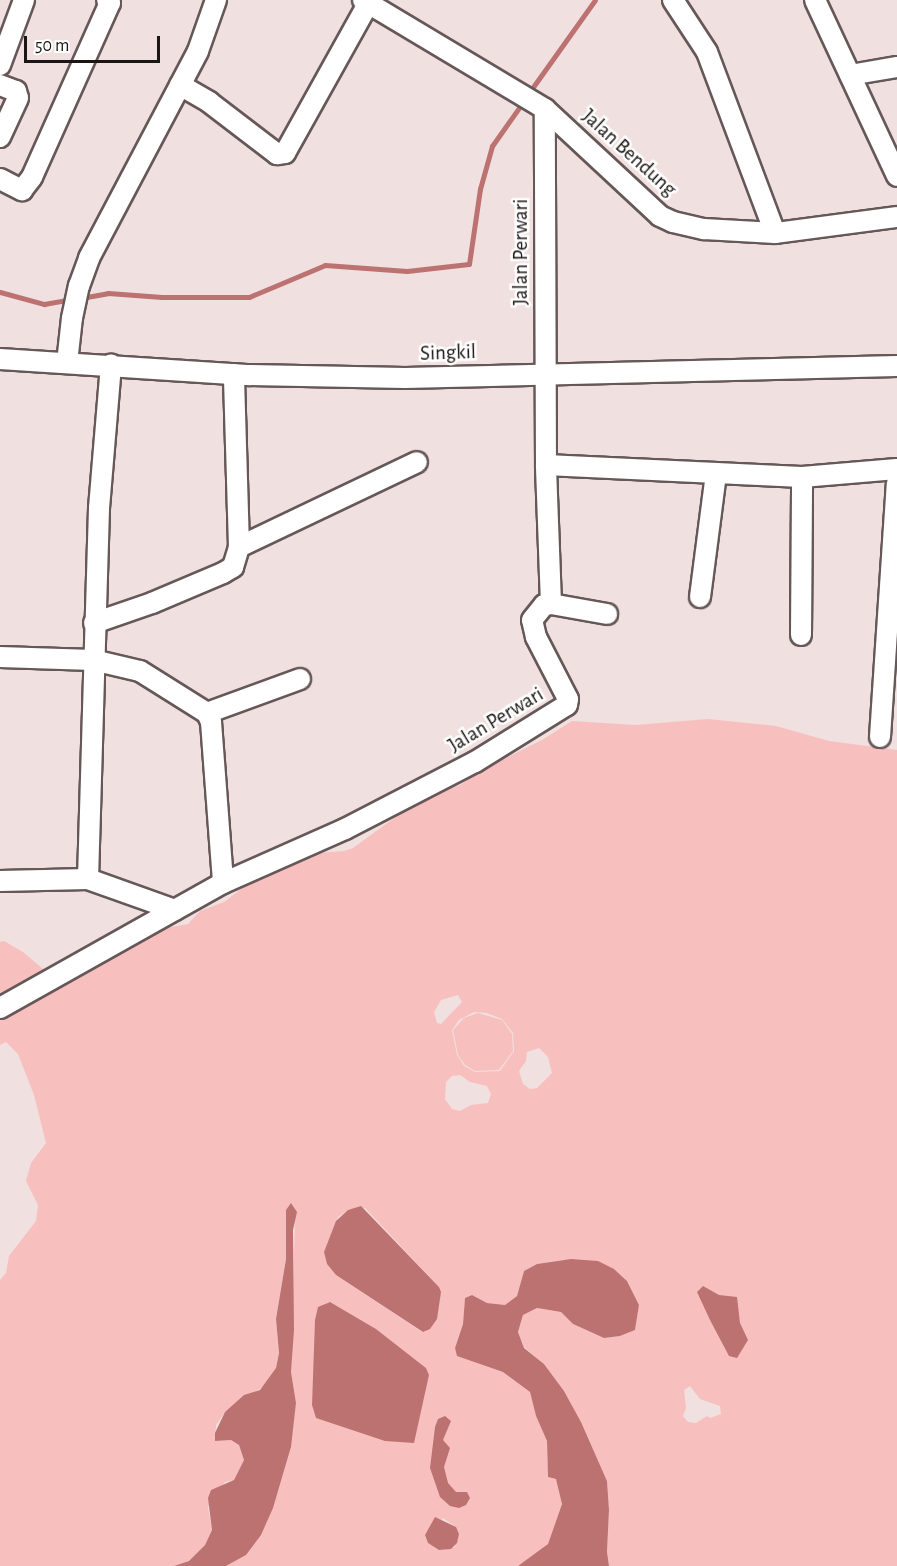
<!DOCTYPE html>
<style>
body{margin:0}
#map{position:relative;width:897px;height:1566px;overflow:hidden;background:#f0e0df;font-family:"Alegreya Sans",sans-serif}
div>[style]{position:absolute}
.green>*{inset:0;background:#f7c0be}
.water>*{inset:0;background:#bc7271}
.stream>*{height:5px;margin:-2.5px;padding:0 2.5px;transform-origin:2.5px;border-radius:2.5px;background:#bc7271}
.roads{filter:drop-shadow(2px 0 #665858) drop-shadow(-2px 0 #665858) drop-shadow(0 2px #665858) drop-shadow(0 -2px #665858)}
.minor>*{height:20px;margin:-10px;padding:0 10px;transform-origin:10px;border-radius:10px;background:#fff}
span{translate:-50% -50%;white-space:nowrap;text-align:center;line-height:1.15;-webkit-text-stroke:5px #fff;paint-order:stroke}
.street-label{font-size:21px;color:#1b1515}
.scale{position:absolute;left:24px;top:36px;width:136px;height:27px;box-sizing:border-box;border:3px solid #1b1515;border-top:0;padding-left:8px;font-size:18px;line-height:21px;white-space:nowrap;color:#1b1515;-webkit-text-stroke:4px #fff;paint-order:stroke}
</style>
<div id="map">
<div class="green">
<i style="clip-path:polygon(evenodd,708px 719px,776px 726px,829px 741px,897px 750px,897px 1566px,609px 1566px,607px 1552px,609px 1510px,607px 1481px,581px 1422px,564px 1391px,544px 1364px,524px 1347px,518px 1332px,523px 1315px,537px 1308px,561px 1312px,573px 1324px,604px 1338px,620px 1336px,635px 1330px,639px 1305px,627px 1281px,614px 1269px,562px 1260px,537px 1264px,524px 1271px,517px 1296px,505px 1305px,487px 1303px,472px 1295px,465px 1298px,463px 1324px,455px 1348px,458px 1356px,503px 1372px,530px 1392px,536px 1416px,547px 1441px,548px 1477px,556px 1479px,560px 1486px,562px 1504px,548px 1544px,541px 1551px,518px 1566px,226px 1566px,246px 1555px,278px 1491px,290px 1451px,296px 1403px,291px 1372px,295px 1217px,286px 1210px,286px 1259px,276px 1319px,279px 1353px,276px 1368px,267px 1384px,225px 1412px,216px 1425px,215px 1441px,231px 1440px,239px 1445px,244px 1460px,234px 1480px,225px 1482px,208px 1507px,212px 1530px,205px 1545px,189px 1561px,174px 1566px,0 1566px,0 1280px,6px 1273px,9px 1256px,36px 1221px,38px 1205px,26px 1181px,31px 1163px,46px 1143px,34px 1095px,18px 1054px,6px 1042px,0 1045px,0 942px,4px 941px,23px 952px,43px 969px,100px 965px,119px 947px,150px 931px,188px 924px,200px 911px,224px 902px,245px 886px,318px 853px,344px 851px,353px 848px,412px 805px,435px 793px,460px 785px,481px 770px,542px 740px,572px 721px,635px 725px,708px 719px,458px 995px,462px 1002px,441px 1024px,437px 1023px,434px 1012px,441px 1000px,458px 995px,708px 719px,474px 1012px,487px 1013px,502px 1019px,513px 1033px,514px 1051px,500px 1071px,475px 1072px,464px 1066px,457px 1055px,452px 1030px,459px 1020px,474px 1012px,708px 719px,539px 1048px,548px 1057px,552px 1073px,537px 1088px,530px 1089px,523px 1084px,519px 1071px,526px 1061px,527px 1052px,539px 1048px,708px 719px,460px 1075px,470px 1082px,487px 1086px,491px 1094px,488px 1103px,471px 1105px,460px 1111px,452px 1109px,445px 1099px,446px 1082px,452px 1076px,460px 1075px,708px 719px,365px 1208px,439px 1287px,426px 1331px,422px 1332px,336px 1275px,327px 1264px,324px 1252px,338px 1217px,348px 1210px,365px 1208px,708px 719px,330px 1302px,376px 1329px,426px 1368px,326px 1303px,330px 1302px,708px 719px,690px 1386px,700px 1399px,720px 1406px,721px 1414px,710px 1418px,707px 1416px,696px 1423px,688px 1422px,683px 1416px,686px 1408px,684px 1390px,690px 1386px,708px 719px,443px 1518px,456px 1527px,455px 1547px,443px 1550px,428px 1543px,425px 1535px,443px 1518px)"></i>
<i style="clip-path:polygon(478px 1013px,502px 1020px,512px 1034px,513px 1051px,499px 1070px,475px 1071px,465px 1065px,458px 1055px,453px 1030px,464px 1018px)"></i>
</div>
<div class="water">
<i style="clip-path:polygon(291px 1203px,297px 1212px,293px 1230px,294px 1330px,291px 1372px,296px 1403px,291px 1447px,273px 1508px,261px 1535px,246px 1555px,226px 1566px,154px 1566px,174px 1566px,189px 1561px,205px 1545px,212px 1530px,208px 1498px,211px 1490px,234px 1480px,244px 1460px,239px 1445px,231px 1440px,215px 1441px,215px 1433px,225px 1412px,244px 1395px,260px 1390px,276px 1368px,279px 1353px,276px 1319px,286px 1259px,286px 1210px)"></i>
<i style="clip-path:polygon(361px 1206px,439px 1287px,441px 1292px,437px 1319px,430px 1329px,423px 1332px,336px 1275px,327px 1264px,324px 1252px,336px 1221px,348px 1210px)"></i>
<i style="clip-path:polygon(571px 1259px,598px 1261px,614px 1269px,627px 1281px,639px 1305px,635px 1330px,620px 1336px,604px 1338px,573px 1324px,561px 1312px,537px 1308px,523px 1315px,518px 1332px,524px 1348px,544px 1364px,564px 1391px,581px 1422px,607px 1481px,609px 1510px,607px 1552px,609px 1566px,518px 1566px,548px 1544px,562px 1504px,556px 1479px,548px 1477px,547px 1441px,536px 1416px,530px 1392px,503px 1372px,457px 1356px,455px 1348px,463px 1324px,465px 1298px,472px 1295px,487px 1303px,505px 1305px,517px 1296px,524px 1271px,537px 1264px)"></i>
<i style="clip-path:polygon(703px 1286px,719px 1295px,737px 1297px,740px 1323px,748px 1340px,737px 1358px,729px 1356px,710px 1320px,697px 1292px)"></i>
<i style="clip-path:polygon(330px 1302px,376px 1329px,426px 1368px,429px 1375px,414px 1443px,385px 1441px,316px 1418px,312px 1405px,315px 1320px,318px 1307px)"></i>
<i style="clip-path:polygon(445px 1416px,451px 1421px,443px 1440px,450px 1448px,444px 1467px,448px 1483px,456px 1492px,467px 1492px,470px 1498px,466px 1505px,459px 1508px,450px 1506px,440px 1497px,430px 1468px,435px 1427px,438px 1419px)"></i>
<i style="clip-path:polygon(435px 1517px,456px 1527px,459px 1534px,457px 1543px,451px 1549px,439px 1550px,428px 1543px,425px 1535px)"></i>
</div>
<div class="stream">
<i style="left:528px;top:94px;width:115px;rotate:-54.5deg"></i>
<i style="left:0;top:292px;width:46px;rotate:15.3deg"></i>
<i style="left:44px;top:304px;width:28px;rotate:-10deg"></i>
<i style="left:81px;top:298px;width:27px;rotate:-10deg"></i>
<i style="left:108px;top:293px;width:54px;rotate:4.2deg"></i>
<i style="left:162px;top:297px;width:87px"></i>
<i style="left:249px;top:297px;width:82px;rotate:-22.8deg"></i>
<i style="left:325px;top:265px;width:82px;rotate:4.2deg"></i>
<i style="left:407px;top:271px;width:62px;rotate:-6.4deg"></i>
<i style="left:469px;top:264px;width:76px;rotate:-81.7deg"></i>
<i style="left:480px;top:189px;width:45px;rotate:-74.4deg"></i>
<i style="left:492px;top:146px;width:54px;rotate:-54.8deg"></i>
</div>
<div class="roads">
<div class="minor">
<i style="left:363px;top:0;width:212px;rotate:30.9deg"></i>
<i style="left:545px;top:109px;width:157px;rotate:42.9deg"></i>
<i style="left:660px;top:216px;width:14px;rotate:25deg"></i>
<i style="left:673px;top:222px;width:32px;rotate:13deg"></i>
<i style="left:704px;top:229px;width:71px;rotate:3.2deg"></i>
<i style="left:775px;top:233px;width:123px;rotate:-7.5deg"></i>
<i style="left:673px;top:0;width:62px;rotate:56.8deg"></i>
<i style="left:707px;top:52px;width:193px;rotate:69.4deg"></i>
<i style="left:815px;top:0;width:194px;rotate:65deg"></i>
<i style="left:0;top:65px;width:69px;rotate:-69.7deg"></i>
<i style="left:850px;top:75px;width:48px;rotate:-9.7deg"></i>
<i style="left:0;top:85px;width:17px;rotate:21deg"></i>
<i style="left:16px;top:91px;width:7px;rotate:74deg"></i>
<i style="left:18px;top:98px;width:43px;rotate:114.8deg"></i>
<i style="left:180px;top:85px;width:34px;rotate:30deg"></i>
<i style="left:209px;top:102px;width:86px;rotate:37.4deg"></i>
<i style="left:277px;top:154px;width:8px;rotate:-7deg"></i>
<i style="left:285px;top:153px;width:171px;rotate:-60.9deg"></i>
<i style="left:0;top:179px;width:25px;rotate:27deg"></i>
<i style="left:22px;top:190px;width:16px;rotate:-52deg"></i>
<i style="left:32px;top:177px;width:191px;rotate:-65.9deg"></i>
<i style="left:110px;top:3px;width:4px;rotate:-135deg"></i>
<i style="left:0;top:359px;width:251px;rotate:3.7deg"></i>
<i style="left:250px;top:375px;width:155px;rotate:1.1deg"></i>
<i style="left:405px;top:378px;width:492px;rotate:-1.4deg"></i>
<i style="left:67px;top:363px;width:45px;rotate:-83.7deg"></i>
<i style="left:72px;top:318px;width:33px;rotate:-78deg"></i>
<i style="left:79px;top:286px;width:30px;rotate:-70deg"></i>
<i style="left:89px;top:258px;width:234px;rotate:-62.2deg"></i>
<i style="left:198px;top:51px;width:54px;rotate:-70.6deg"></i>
<i style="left:546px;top:465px;width:256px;rotate:2.7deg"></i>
<i style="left:802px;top:477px;width:95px;rotate:-4.8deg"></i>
<i style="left:239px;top:547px;width:197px;rotate:-25.5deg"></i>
<i style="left:700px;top:597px;width:125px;rotate:-82.6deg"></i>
<i style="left:551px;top:604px;width:57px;rotate:10.1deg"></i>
<i style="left:94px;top:623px;width:61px;rotate:-19deg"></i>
<i style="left:152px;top:603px;width:77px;rotate:-22.9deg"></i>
<i style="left:223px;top:573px;width:12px;rotate:-31deg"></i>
<i style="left:233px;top:567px;width:21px;rotate:-73deg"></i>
<i style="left:239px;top:547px;width:173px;rotate:-91.7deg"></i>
<i style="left:801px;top:635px;width:158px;rotate:-89.6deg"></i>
<i style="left:0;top:657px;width:93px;rotate:1.8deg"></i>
<i style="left:93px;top:660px;width:48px;rotate:13.2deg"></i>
<i style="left:140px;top:671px;width:79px;rotate:32.1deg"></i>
<i style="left:207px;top:713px;width:10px;rotate:66deg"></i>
<i style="left:211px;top:722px;width:161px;rotate:85.7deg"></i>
<i style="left:207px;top:713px;width:99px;rotate:-20.1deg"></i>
<i style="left:880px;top:737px;width:254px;rotate:-86.2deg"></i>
<i style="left:88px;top:879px;width:371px;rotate:-88.3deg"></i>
<i style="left:99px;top:508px;width:144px;rotate:-85.2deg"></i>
<i style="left:0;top:881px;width:88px;rotate:-1.3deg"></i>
<i style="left:88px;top:879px;width:92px;rotate:19.6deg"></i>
<i style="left:0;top:1008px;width:256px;rotate:-29.3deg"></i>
<i style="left:223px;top:883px;width:133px;rotate:-23.9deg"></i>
<i style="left:345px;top:829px;width:146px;rotate:-27.3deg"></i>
<i style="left:475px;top:762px;width:108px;rotate:-31.8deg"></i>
<i style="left:567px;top:705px;width:6px;rotate:-81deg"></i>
<i style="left:568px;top:699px;width:70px;rotate:-117.3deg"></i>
<i style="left:536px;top:637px;width:17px;rotate:-103deg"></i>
<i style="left:532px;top:620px;width:19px;rotate:-51deg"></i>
<i style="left:544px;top:605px;width:7px;rotate:-8deg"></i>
<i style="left:551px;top:604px;width:139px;rotate:-92.1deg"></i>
<i style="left:546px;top:465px;width:356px;rotate:-90.2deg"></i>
</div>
</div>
<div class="street-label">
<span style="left:629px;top:153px;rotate:42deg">Jalan Bendung</span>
<span style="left:521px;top:252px;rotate:-90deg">Jalan Perwari</span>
<span style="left:448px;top:353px;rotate:-2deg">Singkil</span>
<span style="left:496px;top:720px;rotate:-31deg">Jalan Perwari</span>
</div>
<div class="scale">50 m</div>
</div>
